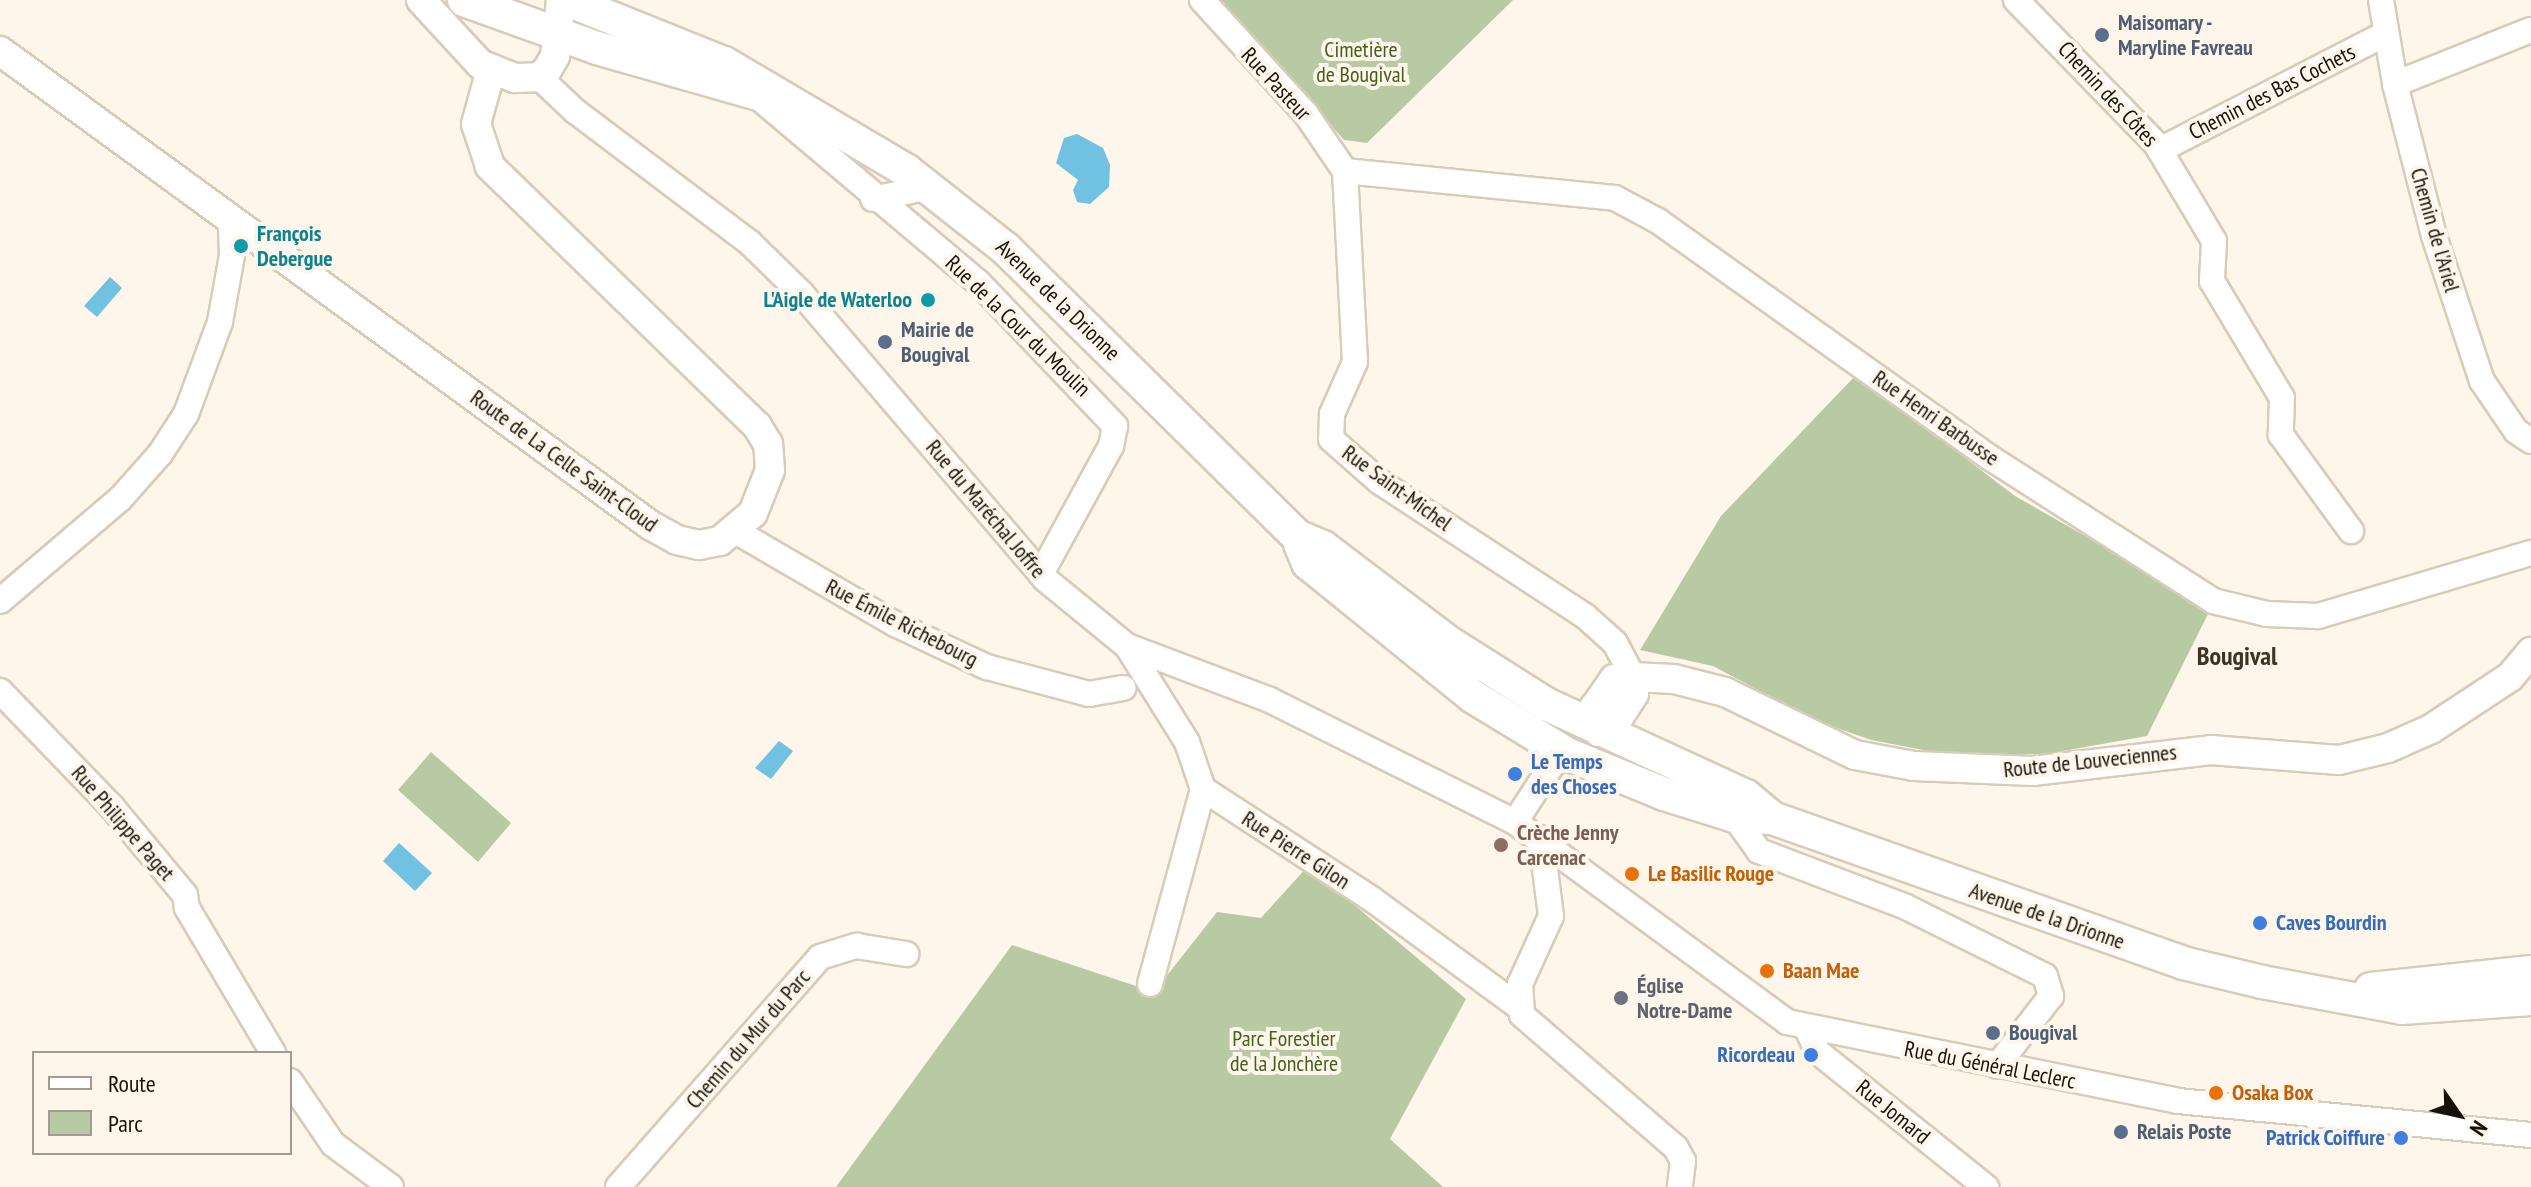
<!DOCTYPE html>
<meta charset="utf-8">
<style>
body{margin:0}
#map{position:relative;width:2531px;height:1187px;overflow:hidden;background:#fef6ea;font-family:"PT Sans Narrow",sans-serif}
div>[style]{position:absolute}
.green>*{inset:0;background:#b7caa4}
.water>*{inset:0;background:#70c1e2}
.roads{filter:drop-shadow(2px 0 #d8cbb8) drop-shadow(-2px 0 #d8cbb8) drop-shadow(0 2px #d8cbb8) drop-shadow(0 -2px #d8cbb8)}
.minor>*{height:24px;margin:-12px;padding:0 12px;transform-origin:12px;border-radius:12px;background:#fff}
.tertiary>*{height:28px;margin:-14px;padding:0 14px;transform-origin:14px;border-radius:14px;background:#fff}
.secondary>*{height:32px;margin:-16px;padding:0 16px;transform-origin:16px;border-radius:16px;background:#fff}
.dots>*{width:22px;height:22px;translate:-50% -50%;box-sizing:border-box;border:4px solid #fef6ea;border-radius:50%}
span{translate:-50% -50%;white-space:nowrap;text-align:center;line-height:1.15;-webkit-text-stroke:8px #fef6ea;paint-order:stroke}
.service-label{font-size:22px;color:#4e5e75;font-weight:700}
.left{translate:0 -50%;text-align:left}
.park-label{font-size:22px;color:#44601e}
.street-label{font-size:22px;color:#16120b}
.culture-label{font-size:22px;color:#0d838f;font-weight:700}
.right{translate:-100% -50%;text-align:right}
.shop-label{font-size:22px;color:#366cbe;font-weight:700}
.education-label{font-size:22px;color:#785e54;font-weight:700}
.food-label{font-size:22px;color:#c56008;font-weight:700}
.worship-label{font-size:22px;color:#5b616d;font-weight:700}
.quarter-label{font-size:26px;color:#3e3424;font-weight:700}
.legend{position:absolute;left:32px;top:1051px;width:260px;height:104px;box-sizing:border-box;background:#fef6ea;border:2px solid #a19b91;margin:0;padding:10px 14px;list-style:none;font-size:24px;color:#16120b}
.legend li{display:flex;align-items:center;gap:16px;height:40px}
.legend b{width:40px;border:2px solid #a19b91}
.north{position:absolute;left:2419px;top:1075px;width:80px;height:80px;-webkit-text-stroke:6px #fef6ea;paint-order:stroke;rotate:124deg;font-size:22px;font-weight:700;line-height:32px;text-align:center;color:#16120b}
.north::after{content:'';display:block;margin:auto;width:28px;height:36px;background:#16120b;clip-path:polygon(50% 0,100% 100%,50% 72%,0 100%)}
</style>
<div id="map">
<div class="green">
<i style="clip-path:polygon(1221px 0,1513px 0,1367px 143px,1344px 140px)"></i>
<i style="clip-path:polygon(1856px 375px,2015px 496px,2211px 608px,2147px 736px,2046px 754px,1944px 754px,1871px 740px,1817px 721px,1713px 666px,1640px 650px,1721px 516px)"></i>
<i style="clip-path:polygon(431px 752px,511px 823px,478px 862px,398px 790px)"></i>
<i style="clip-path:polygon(1308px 866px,1466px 999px,1390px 1139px,1443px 1187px,836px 1187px,1012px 945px,1154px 992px,1217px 912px,1261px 918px)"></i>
</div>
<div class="water">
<i style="clip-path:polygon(1077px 134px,1103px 148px,1110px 165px,1109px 187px,1090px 204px,1077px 202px,1073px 190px,1078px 180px,1056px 163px,1064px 138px)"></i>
<i style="clip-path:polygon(110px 277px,122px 288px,97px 317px,84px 306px)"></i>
<i style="clip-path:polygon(779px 741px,793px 751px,771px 779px,755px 768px)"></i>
<i style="clip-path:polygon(399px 843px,432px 873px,415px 891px,383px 861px)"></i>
</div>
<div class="roads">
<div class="minor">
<i style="left:1202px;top:0;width:154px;rotate:47.6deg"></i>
<i style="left:1306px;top:114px;width:69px;rotate:55.6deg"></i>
<i style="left:2016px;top:0;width:201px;rotate:45.8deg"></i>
<i style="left:2156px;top:144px;width:113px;rotate:59.1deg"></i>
<i style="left:2214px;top:241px;width:40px;rotate:92.9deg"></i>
<i style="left:2212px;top:281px;width:136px;rotate:59.1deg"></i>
<i style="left:2282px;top:398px;width:37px;rotate:92deg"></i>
<i style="left:2281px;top:435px;width:119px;rotate:53.9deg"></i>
<i style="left:2381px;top:0;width:85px;rotate:80.5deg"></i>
<i style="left:2395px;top:84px;width:157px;rotate:75.6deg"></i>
<i style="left:2434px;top:236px;width:153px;rotate:71.7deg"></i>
<i style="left:2482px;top:381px;width:60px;rotate:55.8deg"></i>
<i style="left:2516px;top:431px;width:18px;rotate:34deg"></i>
<i style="left:539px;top:77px;width:50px;rotate:43.4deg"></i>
<i style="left:575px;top:111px;width:219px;rotate:37deg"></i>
<i style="left:750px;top:243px;width:71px;rotate:44.4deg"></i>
<i style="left:801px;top:293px;width:376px;rotate:49.5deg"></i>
<i style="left:1045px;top:579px;width:106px;rotate:39.3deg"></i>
<i style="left:1127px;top:646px;width:153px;rotate:20.7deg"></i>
<i style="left:1270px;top:700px;width:274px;rotate:26.5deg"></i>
<i style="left:1515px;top:822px;width:338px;rotate:36.3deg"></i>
<i style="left:1787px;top:1022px;width:399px;rotate:11.4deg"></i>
<i style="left:2178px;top:1101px;width:355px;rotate:5.5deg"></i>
<i style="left:2395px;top:84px;width:146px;rotate:-21.7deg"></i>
<i style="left:752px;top:92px;width:295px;rotate:40.1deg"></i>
<i style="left:978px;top:282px;width:199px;rotate:46.4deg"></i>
<i style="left:1115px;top:426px;width:20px;rotate:101deg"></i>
<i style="left:1111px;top:446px;width:146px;rotate:118.7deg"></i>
<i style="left:2160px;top:150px;width:253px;rotate:-27.3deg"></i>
<i style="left:1345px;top:171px;width:271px;rotate:5.7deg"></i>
<i style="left:1615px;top:198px;width:49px;rotate:28.1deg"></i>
<i style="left:1658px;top:221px;width:407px;rotate:35.5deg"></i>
<i style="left:1989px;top:457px;width:266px;rotate:32.7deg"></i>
<i style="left:2213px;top:601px;width:56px;rotate:13.5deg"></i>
<i style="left:2267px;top:614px;width:51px;rotate:2.2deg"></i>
<i style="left:2318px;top:616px;width:222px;rotate:-16.5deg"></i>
<i style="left:1345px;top:171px;width:191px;rotate:87deg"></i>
<i style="left:1355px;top:362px;width:57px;rotate:113.9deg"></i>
<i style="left:1332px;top:414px;width:25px;rotate:92deg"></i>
<i style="left:1331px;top:439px;width:65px;rotate:41.3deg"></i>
<i style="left:1380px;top:482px;width:245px;rotate:33.2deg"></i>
<i style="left:1585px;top:616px;width:40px;rotate:42deg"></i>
<i style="left:1615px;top:643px;width:38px;rotate:62deg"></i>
<i style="left:873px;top:199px;width:58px;rotate:-11.9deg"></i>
<i style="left:737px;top:532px;width:183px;rotate:30.2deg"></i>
<i style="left:895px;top:624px;width:102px;rotate:25.1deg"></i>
<i style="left:987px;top:667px;width:106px;rotate:14.8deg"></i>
<i style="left:1089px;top:694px;width:35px;rotate:-10deg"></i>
<i style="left:0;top:601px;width:157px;rotate:-40.4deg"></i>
<i style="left:120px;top:499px;width:60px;rotate:-48.4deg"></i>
<i style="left:160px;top:454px;width:48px;rotate:-57deg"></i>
<i style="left:186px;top:414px;width:98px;rotate:-69.7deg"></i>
<i style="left:220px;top:322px;width:68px;rotate:-79.8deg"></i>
<i style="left:232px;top:255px;width:38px;rotate:-92deg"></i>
<i style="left:1127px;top:646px;width:113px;rotate:58deg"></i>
<i style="left:1187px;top:742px;width:50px;rotate:71.2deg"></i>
<i style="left:1203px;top:789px;width:203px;rotate:33.1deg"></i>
<i style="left:1373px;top:900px;width:181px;rotate:36.2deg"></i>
<i style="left:0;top:691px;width:161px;rotate:46deg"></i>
<i style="left:112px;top:807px;width:114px;rotate:50.3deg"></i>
<i style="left:185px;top:895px;width:13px;rotate:81deg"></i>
<i style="left:187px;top:908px;width:169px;rotate:59.3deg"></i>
<i style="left:1734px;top:816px;width:43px;rotate:54.5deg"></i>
<i style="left:1759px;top:851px;width:155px;rotate:20.8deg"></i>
<i style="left:1904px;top:906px;width:157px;rotate:26.4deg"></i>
<i style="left:2045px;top:976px;width:21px;rotate:73deg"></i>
<i style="left:2051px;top:996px;width:88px;rotate:127.6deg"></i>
<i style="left:1515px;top:822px;width:68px;rotate:-57deg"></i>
<i style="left:1552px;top:765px;width:19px;rotate:-36deg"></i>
<i style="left:1541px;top:838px;width:79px;rotate:82.7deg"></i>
<i style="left:1551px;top:916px;width:75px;rotate:114.5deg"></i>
<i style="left:1520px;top:984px;width:31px;rotate:86deg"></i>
<i style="left:1522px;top:1015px;width:203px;rotate:40.8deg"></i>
<i style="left:1676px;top:1148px;width:15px;rotate:62deg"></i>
<i style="left:1683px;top:1161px;width:26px;rotate:97deg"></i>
<i style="left:1150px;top:984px;width:202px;rotate:-74.8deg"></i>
<i style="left:1808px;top:1031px;width:23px;rotate:65deg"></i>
<i style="left:1818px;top:1052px;width:216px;rotate:38.8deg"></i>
<i style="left:290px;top:1081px;width:76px;rotate:55.7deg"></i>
<i style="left:333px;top:1144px;width:72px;rotate:36.6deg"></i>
<i style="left:618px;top:1187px;width:306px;rotate:-48.7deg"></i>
<i style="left:820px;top:957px;width:39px;rotate:-17deg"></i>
<i style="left:857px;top:946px;width:50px;rotate:9.3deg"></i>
</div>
<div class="tertiary">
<i style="left:421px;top:0;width:87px;rotate:47.3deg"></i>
<i style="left:480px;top:64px;width:38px;rotate:22deg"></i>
<i style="left:515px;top:78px;width:24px;rotate:-2deg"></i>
<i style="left:539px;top:77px;width:11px;rotate:-41deg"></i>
<i style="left:547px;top:70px;width:16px;rotate:-60deg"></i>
<i style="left:555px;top:56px;width:56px;rotate:-83.9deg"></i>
<i style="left:0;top:51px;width:804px;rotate:36.1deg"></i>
<i style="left:650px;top:525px;width:31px;rotate:29deg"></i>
<i style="left:677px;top:540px;width:23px;rotate:13deg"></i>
<i style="left:699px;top:545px;width:21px;rotate:-11deg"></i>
<i style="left:720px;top:541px;width:43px;rotate:-40.3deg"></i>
<i style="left:753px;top:513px;width:46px;rotate:-68.4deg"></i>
<i style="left:770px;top:470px;width:26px;rotate:-94deg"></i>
<i style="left:768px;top:444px;width:21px;rotate:-121deg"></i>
<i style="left:757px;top:426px;width:373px;rotate:-135.8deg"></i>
<i style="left:490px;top:166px;width:44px;rotate:-108.4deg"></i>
<i style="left:476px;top:124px;width:56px;rotate:-74.5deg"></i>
<i style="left:1633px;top:677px;width:17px;rotate:87deg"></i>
<i style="left:1634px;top:694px;width:27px;rotate:123deg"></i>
<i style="left:1619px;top:717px;width:25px;rotate:143deg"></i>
<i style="left:1599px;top:732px;width:25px;rotate:-102deg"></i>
<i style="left:1594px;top:708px;width:35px;rotate:-55deg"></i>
<i style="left:1614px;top:679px;width:19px;rotate:-6deg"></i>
<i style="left:1633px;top:677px;width:41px;rotate:2.8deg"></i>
<i style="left:1674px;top:679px;width:53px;rotate:14.3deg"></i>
<i style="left:1725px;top:692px;width:144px;rotate:25.9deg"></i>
<i style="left:1855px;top:755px;width:60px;rotate:10.6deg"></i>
<i style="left:1914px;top:766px;width:119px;rotate:2.4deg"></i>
<i style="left:2033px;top:771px;width:179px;rotate:-6.7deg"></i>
<i style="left:2211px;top:750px;width:128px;rotate:4.5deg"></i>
<i style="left:2339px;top:760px;width:50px;rotate:-13.8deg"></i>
<i style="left:2388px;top:748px;width:47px;rotate:-23.8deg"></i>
<i style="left:2431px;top:729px;width:95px;rotate:-33.4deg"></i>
<i style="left:2510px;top:677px;width:33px;rotate:-50deg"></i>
</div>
<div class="secondary">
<i style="left:464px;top:0;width:141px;rotate:19.8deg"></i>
<i style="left:597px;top:48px;width:167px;rotate:15.9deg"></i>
<i style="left:567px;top:0;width:169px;rotate:21.9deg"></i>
<i style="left:724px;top:63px;width:212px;rotate:30.5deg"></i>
<i style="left:907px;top:171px;width:126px;rotate:38.2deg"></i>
<i style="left:1006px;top:249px;width:409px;rotate:44.6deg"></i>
<i style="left:1297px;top:536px;width:28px;rotate:23deg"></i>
<i style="left:1323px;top:547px;width:157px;rotate:37.2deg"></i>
<i style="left:1448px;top:642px;width:116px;rotate:32.3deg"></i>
<i style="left:1546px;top:704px;width:220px;rotate:24.7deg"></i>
<i style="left:1746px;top:796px;width:34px;rotate:40deg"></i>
<i style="left:1300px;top:544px;width:21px;rotate:67deg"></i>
<i style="left:1308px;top:563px;width:211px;rotate:39deg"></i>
<i style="left:1472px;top:696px;width:111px;rotate:31.4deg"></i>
<i style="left:1567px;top:754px;width:105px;rotate:22.4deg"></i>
<i style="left:1664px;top:794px;width:73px;rotate:17.4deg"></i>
<i style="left:1734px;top:816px;width:38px;rotate:3deg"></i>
<i style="left:1772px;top:818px;width:436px;rotate:19.4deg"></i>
<i style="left:2183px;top:963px;width:81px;rotate:13.5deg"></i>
<i style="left:2262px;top:982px;width:142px;rotate:10.5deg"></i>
<i style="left:2402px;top:1008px;width:129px;rotate:-4deg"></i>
<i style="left:2371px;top:989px;width:161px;rotate:-6.1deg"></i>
</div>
</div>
<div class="dots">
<i style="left:2102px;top:35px;background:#5c6f8a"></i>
<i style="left:241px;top:246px;background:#0f9aa8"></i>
<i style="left:928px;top:300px;background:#0f9aa8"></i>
<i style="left:885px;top:342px;background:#5c6f8a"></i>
<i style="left:1515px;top:774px;background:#3f7fe0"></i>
<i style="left:1501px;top:845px;background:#8d6e63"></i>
<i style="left:1632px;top:874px;background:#e8710a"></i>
<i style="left:2260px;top:923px;background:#3f7fe0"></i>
<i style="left:1767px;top:971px;background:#e8710a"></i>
<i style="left:1621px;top:998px;background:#6b7280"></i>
<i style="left:1993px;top:1033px;background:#5c6f8a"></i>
<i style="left:1811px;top:1055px;background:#3f7fe0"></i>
<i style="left:2216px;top:1093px;background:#e8710a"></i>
<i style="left:2121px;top:1132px;background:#5c6f8a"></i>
<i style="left:2401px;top:1138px;background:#3f7fe0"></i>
</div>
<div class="service-label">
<span class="left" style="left:2118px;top:35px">Maisomary -<br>Maryline Favreau</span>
<span class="left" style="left:901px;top:342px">Mairie de<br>Bougival</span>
<span class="left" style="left:2009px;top:1033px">Bougival</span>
<span class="left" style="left:2137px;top:1132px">Relais Poste</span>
</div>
<div class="park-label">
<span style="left:1361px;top:62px">Cimetière<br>de Bougival</span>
<span style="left:1284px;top:1051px">Parc Forestier<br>de la Jonchère</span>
</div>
<div class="street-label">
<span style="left:1276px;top:84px;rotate:47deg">Rue Pasteur</span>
<span style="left:2272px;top:92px;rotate:-27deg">Chemin des Bas Cochets</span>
<span style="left:2108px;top:94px;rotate:47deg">Chemin des Côtes</span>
<span style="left:2435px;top:230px;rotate:74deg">Chemin de l'Ariel</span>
<span style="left:1058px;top:300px;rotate:44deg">Avenue de la Drionne</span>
<span style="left:1018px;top:326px;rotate:44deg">Rue de la Cour du Moulin</span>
<span style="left:1936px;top:418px;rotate:35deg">Rue Henri Barbusse</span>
<span style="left:564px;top:461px;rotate:36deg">Route de La Celle Saint-Cloud</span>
<span style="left:1397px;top:488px;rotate:36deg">Rue Saint-Michel</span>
<span style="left:986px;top:509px;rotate:50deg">Rue du Maréchal Joffre</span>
<span style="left:902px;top:623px;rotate:27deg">Rue Émile Richebourg</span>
<span style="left:2090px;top:761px;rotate:-6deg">Route de Louveciennes</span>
<span style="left:123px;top:823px;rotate:49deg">Rue Philippe Paget</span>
<span style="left:1296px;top:850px;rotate:33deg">Rue Pierre Gilon</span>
<span style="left:2047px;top:916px;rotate:19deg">Avenue de la Drionne</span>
<span style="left:748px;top:1039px;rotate:-49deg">Chemin du Mur du Parc</span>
<span style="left:1990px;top:1065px;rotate:11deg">Rue du Général Leclerc</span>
<span style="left:1893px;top:1112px;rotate:39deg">Rue Jomard</span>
</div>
<div class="culture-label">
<span class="left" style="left:257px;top:246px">François<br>Debergue</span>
<span class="right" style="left:912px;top:300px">L'Aigle de Waterloo</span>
</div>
<div class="shop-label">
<span class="left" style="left:1531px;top:774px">Le Temps<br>des Choses</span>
<span class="left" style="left:2276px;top:923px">Caves Bourdin</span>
<span class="right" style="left:1795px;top:1055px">Ricordeau</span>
<span class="right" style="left:2385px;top:1138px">Patrick Coiffure</span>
</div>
<div class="education-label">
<span class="left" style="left:1517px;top:845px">Crèche Jenny<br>Carcenac</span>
</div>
<div class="food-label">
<span class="left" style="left:1648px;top:874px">Le Basilic Rouge</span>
<span class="left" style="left:1783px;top:971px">Baan Mae</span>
<span class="left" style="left:2232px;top:1093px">Osaka Box</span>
</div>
<div class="worship-label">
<span class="left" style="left:1637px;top:998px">Église<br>Notre-Dame</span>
</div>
<div class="quarter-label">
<span style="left:2237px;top:656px">Bougival</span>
</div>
<ul class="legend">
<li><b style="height:10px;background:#fff"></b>Route</li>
<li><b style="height:22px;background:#b7caa4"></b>Parc</li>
</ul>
<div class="north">N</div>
</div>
